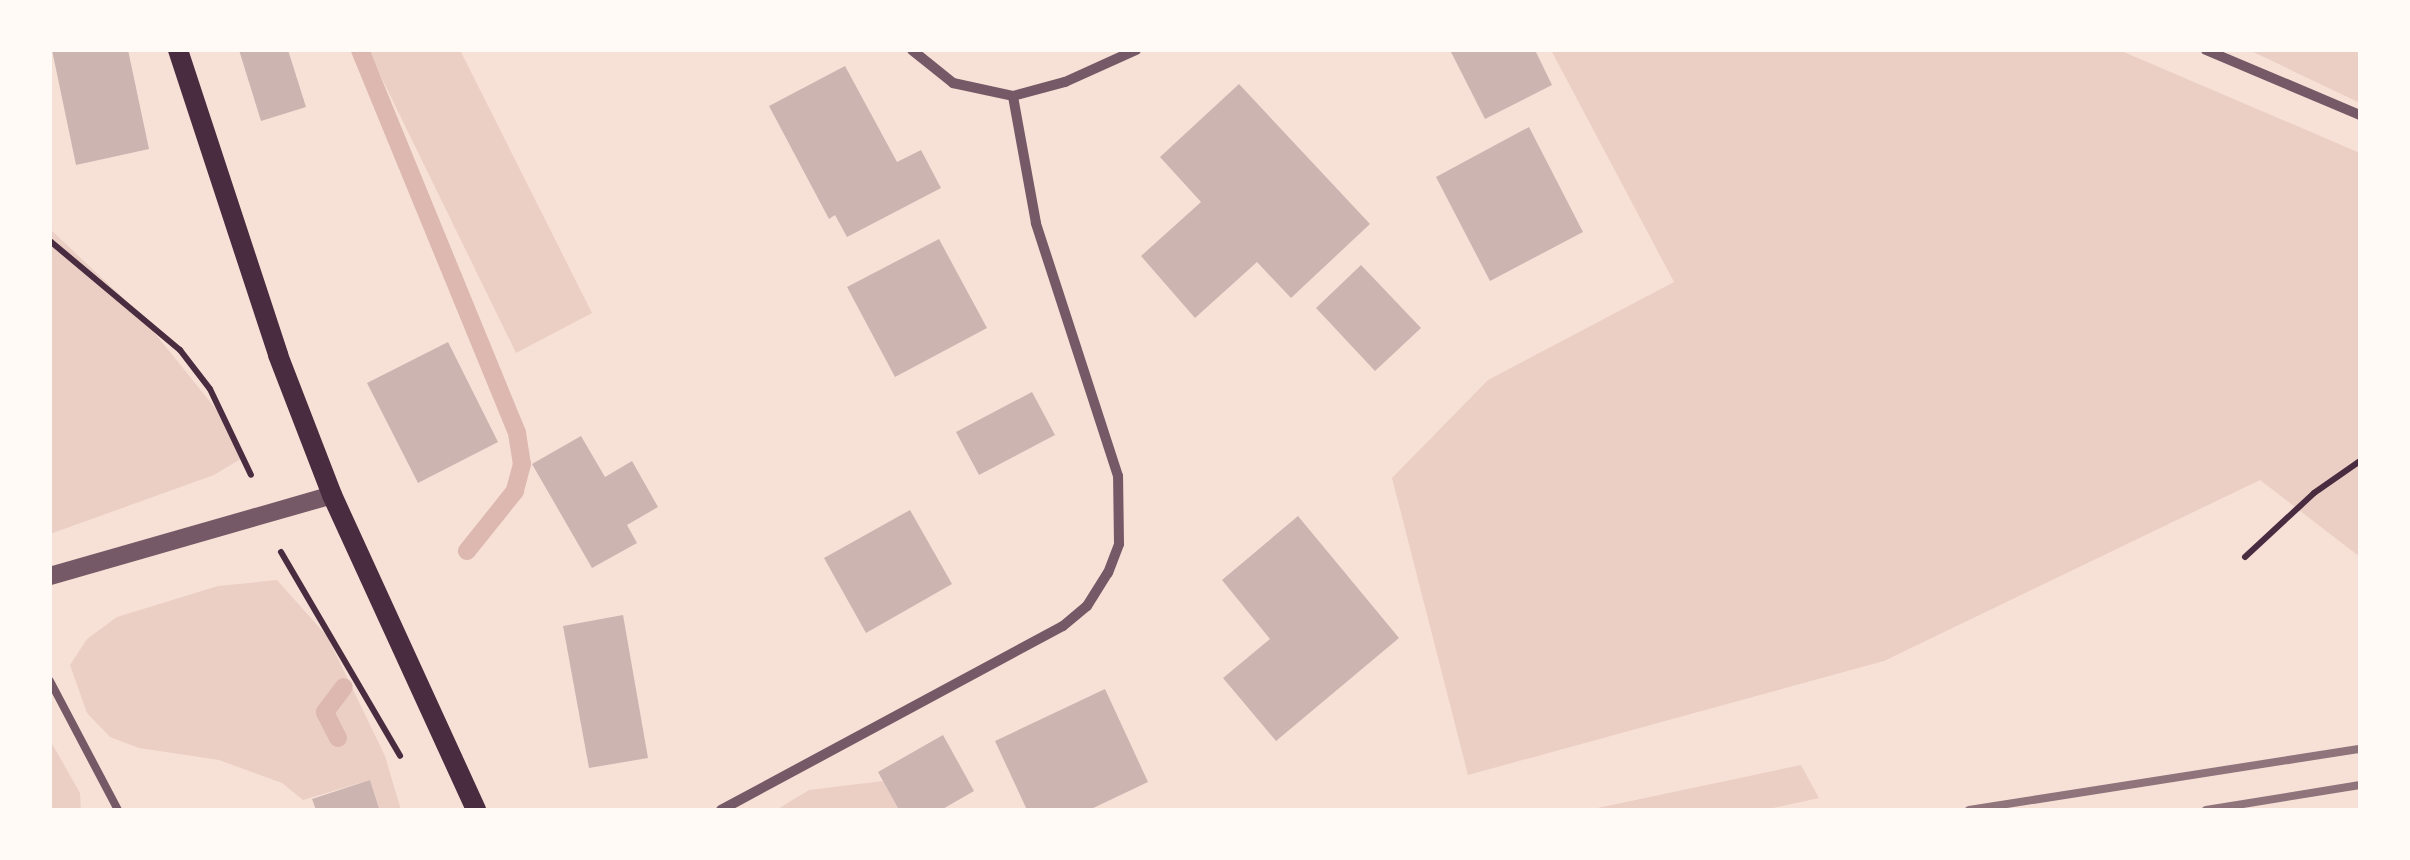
<!DOCTYPE html>
<style>
body{margin:0}
#map{position:relative;width:2410px;height:860px;overflow:hidden;background:#f7e1d7;font-family:"Archivo Narrow",sans-serif}
div>[style]{position:absolute}
.green>*{inset:0;background:#ebcfc5}
.stream>*{height:18px;margin:-9px;padding:0 9px;transform-origin:9px;border-radius:9px;background:#dcb8b0}
.building>*{inset:0;background:#ccb4b1}
.path>*{height:6px;margin:-3px;padding:0 3px;transform-origin:3px;border-radius:3px;background:#4a2c40}
.service>*{height:8px;margin:-4px;padding:0 4px;transform-origin:4px;border-radius:4px;background:#755966}
.minor>*{height:10px;margin:-5px;padding:0 5px;transform-origin:5px;border-radius:5px;background:#755966}
.tertiary>*{height:18px;margin:-9px;padding:0 9px;transform-origin:9px;border-radius:9px;background:#755966}
.secondary>*{height:20px;margin:-10px;padding:0 10px;transform-origin:10px;border-radius:10px;background:#4a2c40}
.rail>*{height:8px;margin:-4px;padding:0 4px;transform-origin:4px;border-radius:4px;background:#8f747c}
span{translate:-50% -50%;white-space:nowrap;text-align:center;line-height:1.15;-webkit-text-stroke:8px #fffaf5;paint-order:stroke}
.frame{position:absolute;inset:0;border:52px solid #fffaf5;pointer-events:none}
</style>
<div id="map">
<div class="green">
<i style="clip-path:polygon(368px 50px,460px 50px,592px 313px,516px 353px)"></i>
<i style="clip-path:polygon(1551px 50px,2119px 50px,2360px 153px,2360px 557px,2260px 480px,1884px 661px,1468px 775px,1392px 478px,1488px 380px,1674px 282px)"></i>
<i style="clip-path:polygon(2249px 50px,2360px 50px,2360px 103px)"></i>
<i style="clip-path:polygon(50px 229px,137px 311px,228px 424px,244px 457px,214px 475px,50px 534px)"></i>
<i style="clip-path:polygon(277px 580px,327px 636px,385px 756px,401px 810px,373px 810px,379px 807px,370px 780px,303px 800px,282px 783px,219px 760px,139px 748px,110px 737px,87px 713px,70px 665px,87px 639px,117px 617px,218px 586px)"></i>
<i style="clip-path:polygon(50px 740px,80px 793px,81px 810px,50px 810px)"></i>
<i style="clip-path:polygon(1801px 765px,1819px 798px,1764px 810px,1588px 810px)"></i>
<i style="clip-path:polygon(883px 781px,899px 810px,776px 810px,809px 790px)"></i>
</div>
<div class="stream">
<i style="left:360px;top:50px;width:414px;rotate:67.7deg"></i>
<i style="left:517px;top:433px;width:31px;rotate:81deg"></i>
<i style="left:522px;top:464px;width:28px;rotate:105deg"></i>
<i style="left:515px;top:491px;width:77px;rotate:128.7deg"></i>
<i style="left:338px;top:738px;width:29px;rotate:-117deg"></i>
<i style="left:325px;top:712px;width:31px;rotate:-53deg"></i>
</div>
<div class="building">
<i style="clip-path:polygon(52px 50px,128px 50px,149px 149px,76px 165px)"></i>
<i style="clip-path:polygon(239px 50px,288px 50px,306px 107px,261px 121px)"></i>
<i style="clip-path:polygon(1450px 50px,1535px 50px,1552px 85px,1485px 119px)"></i>
<i style="clip-path:polygon(845px 66px,897px 162px,921px 150px,941px 188px,847px 237px,835px 215px,829px 219px,769px 106px)"></i>
<i style="clip-path:polygon(1239px 84px,1370px 224px,1291px 298px,1257px 262px,1195px 318px,1141px 256px,1201px 202px,1160px 157px)"></i>
<i style="clip-path:polygon(1529px 127px,1583px 232px,1490px 281px,1436px 177px)"></i>
<i style="clip-path:polygon(939px 239px,987px 328px,895px 377px,847px 287px)"></i>
<i style="clip-path:polygon(1361px 265px,1421px 328px,1375px 371px,1316px 308px)"></i>
<i style="clip-path:polygon(448px 342px,498px 442px,418px 483px,367px 383px)"></i>
<i style="clip-path:polygon(1032px 392px,1055px 435px,979px 475px,956px 432px)"></i>
<i style="clip-path:polygon(581px 436px,605px 477px,632px 461px,658px 507px,627px 525px,637px 543px,592px 568px,532px 464px)"></i>
<i style="clip-path:polygon(910px 510px,952px 584px,866px 633px,824px 558px)"></i>
<i style="clip-path:polygon(1298px 516px,1399px 638px,1276px 741px,1223px 678px,1270px 639px,1222px 580px)"></i>
<i style="clip-path:polygon(623px 615px,648px 758px,589px 768px,563px 626px)"></i>
<i style="clip-path:polygon(1105px 689px,1148px 782px,1089px 810px,1027px 810px,995px 741px)"></i>
<i style="clip-path:polygon(943px 735px,974px 791px,941px 810px,899px 810px,878px 772px)"></i>
<i style="clip-path:polygon(370px 780px,379px 808px,316px 810px,312px 799px)"></i>
</div>
<div class="path">
<i style="left:50px;top:241px;width:170px;rotate:40deg"></i>
<i style="left:180px;top:350px;width:49px;rotate:52.4deg"></i>
<i style="left:210px;top:389px;width:95px;rotate:64.5deg"></i>
<i style="left:281px;top:552px;width:236px;rotate:59.7deg"></i>
<i style="left:2245px;top:557px;width:94px;rotate:-42.8deg"></i>
<i style="left:2314px;top:493px;width:56px;rotate:-34.8deg"></i>
</div>
<div class="service">
<i style="left:50px;top:681px;width:146px;rotate:62.2deg"></i>
</div>
<div class="minor">
<i style="left:912px;top:50px;width:53px;rotate:38.8deg"></i>
<i style="left:953px;top:83px;width:61px;rotate:12.2deg"></i>
<i style="left:1013px;top:96px;width:54px;rotate:-15.1deg"></i>
<i style="left:1065px;top:82px;width:78px;rotate:-24.3deg"></i>
<i style="left:2206px;top:50px;width:167px;rotate:22.9deg"></i>
<i style="left:721px;top:810px;width:388px;rotate:-28.3deg"></i>
<i style="left:1063px;top:626px;width:31px;rotate:-40deg"></i>
<i style="left:1087px;top:606px;width:39px;rotate:-58deg"></i>
<i style="left:1108px;top:573px;width:31px;rotate:-69deg"></i>
<i style="left:1119px;top:544px;width:68px;rotate:-90.8deg"></i>
<i style="left:1118px;top:476px;width:266px;rotate:-108deg"></i>
<i style="left:1036px;top:223px;width:129px;rotate:-100.3deg"></i>
</div>
<div class="tertiary">
<i style="left:50px;top:576px;width:293px;rotate:-16deg"></i>
</div>
<div class="secondary">
<i style="left:178px;top:50px;width:321px;rotate:71.8deg"></i>
<i style="left:278px;top:355px;width:150px;rotate:68.9deg"></i>
<i style="left:332px;top:495px;width:346px;rotate:65.4deg"></i>
</div>
<div class="rail">
<i style="left:1969px;top:810px;width:396px;rotate:-8.9deg"></i>
<i style="left:2206px;top:810px;width:156px;rotate:-9.2deg"></i>
</div>
<div class="frame"></div>
</div>
